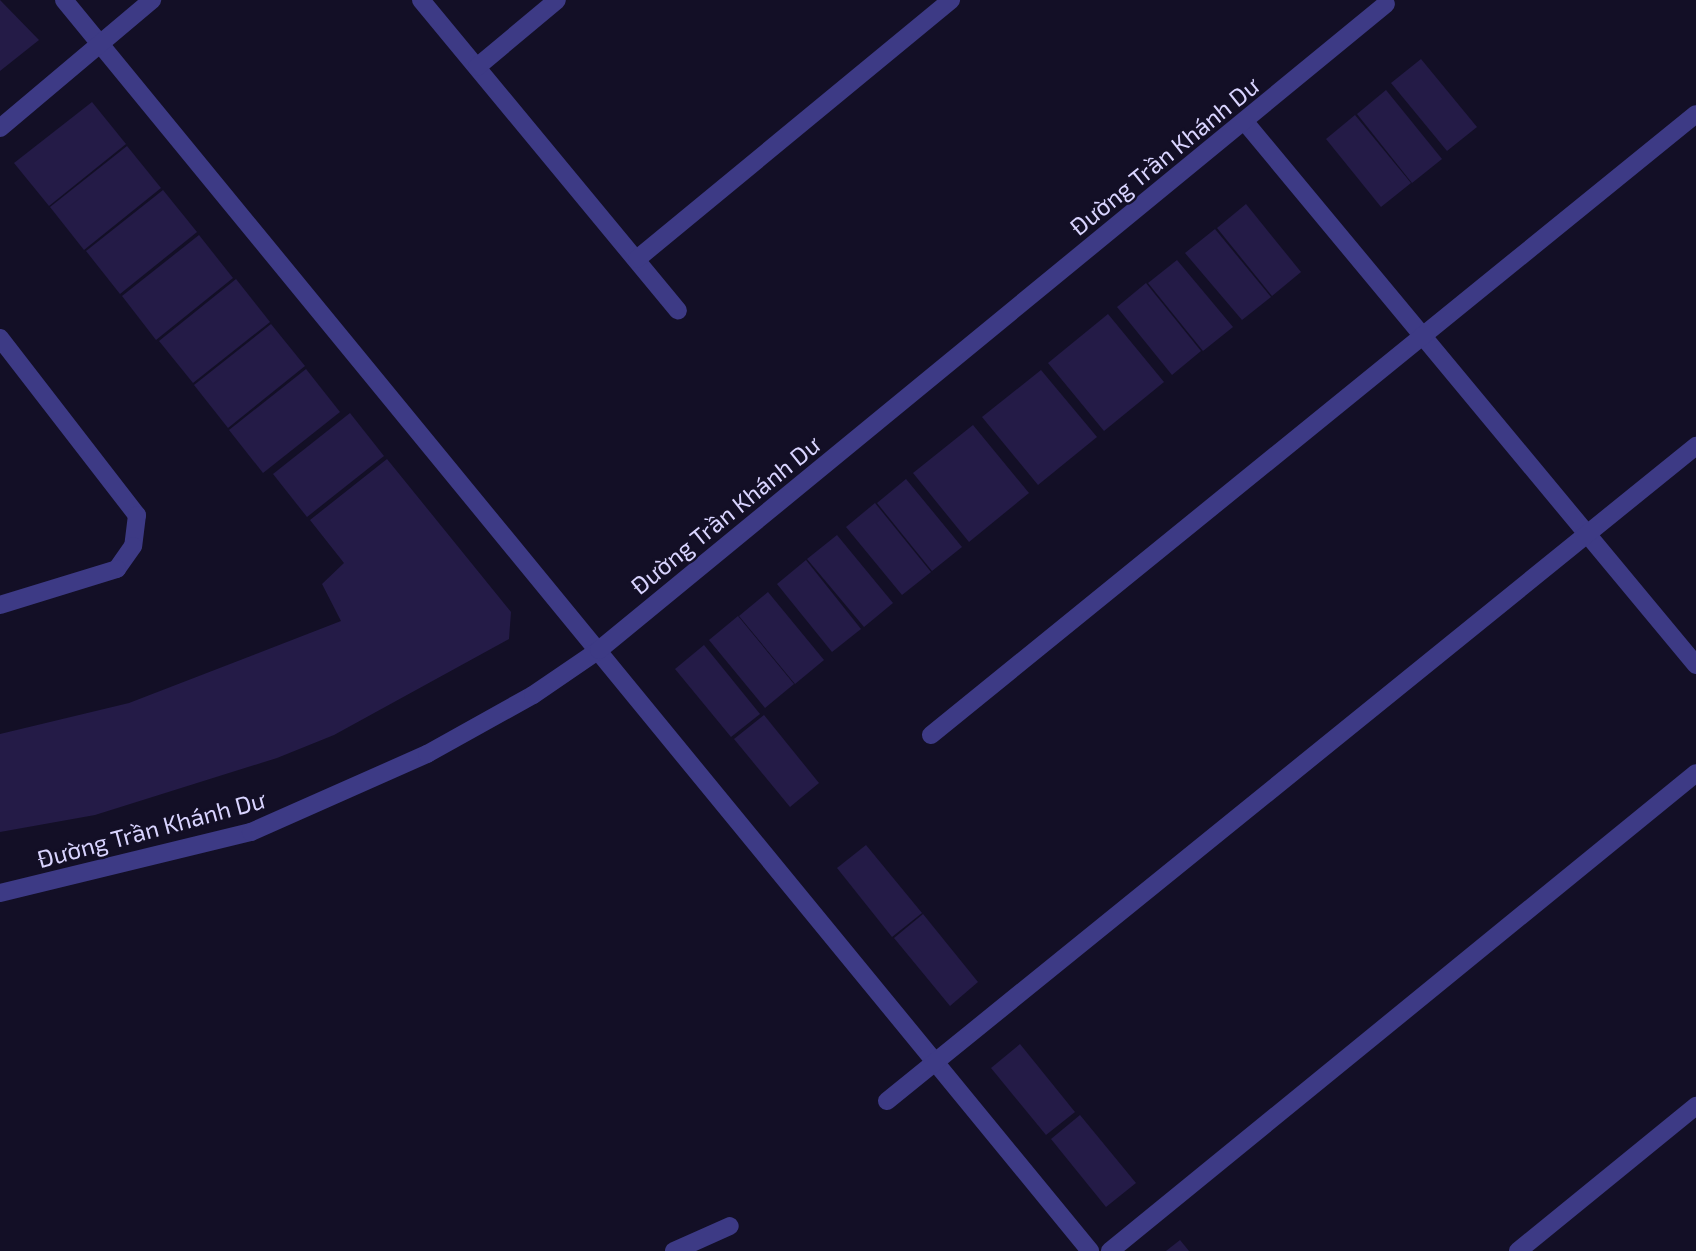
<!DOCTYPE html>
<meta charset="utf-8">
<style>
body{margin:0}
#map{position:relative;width:1696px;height:1251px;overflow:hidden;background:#130f26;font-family:"Exo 2",sans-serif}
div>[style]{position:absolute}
.building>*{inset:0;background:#241b47}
.minor>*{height:18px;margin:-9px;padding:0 9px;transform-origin:9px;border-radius:9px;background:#3d3a85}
span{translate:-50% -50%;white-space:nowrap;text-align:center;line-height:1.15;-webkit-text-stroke:5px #130f26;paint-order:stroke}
.street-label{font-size:24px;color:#d9d4ff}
</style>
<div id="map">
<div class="building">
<i style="clip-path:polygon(0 0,39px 40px,0 71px)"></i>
<i style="clip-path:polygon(1421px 59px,1477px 127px,1447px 151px,1391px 83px)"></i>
<i style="clip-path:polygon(1386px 90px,1442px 159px,1412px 183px,1357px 114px)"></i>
<i style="clip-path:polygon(92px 102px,126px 144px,49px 206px,14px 163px)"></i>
<i style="clip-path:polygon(1355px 115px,1411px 183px,1381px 207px,1326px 139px)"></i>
<i style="clip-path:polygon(127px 146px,161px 188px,84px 250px,50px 207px)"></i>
<i style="clip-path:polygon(163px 190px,197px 232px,120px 294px,86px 251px)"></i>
<i style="clip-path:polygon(1246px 204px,1301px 272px,1272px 296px,1217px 228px)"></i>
<i style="clip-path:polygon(1215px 229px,1271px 297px,1242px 320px,1185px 253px)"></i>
<i style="clip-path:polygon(199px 235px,233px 278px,156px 340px,122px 296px)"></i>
<i style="clip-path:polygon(1177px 260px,1233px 327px,1203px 351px,1148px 283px)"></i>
<i style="clip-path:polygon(236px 279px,270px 322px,193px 383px,159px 341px)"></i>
<i style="clip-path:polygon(1146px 283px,1201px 351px,1172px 375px,1117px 307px)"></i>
<i style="clip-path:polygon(1108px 314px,1164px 382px,1104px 431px,1048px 363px)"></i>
<i style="clip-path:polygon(271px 324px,305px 366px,228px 428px,194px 385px)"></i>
<i style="clip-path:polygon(306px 369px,340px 412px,263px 473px,229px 430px)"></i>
<i style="clip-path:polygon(1041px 370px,1097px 437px,1038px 485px,982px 417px)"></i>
<i style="clip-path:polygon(350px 413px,384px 456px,307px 517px,273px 474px)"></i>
<i style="clip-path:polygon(973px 425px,1029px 493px,969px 542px,913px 473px)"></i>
<i style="clip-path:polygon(387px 459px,511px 612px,509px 639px,334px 735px,277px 758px,95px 815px,0 832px,0 734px,129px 703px,341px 621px,322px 584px,344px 563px,310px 520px)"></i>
<i style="clip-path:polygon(906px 479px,962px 547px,932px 571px,877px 503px)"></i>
<i style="clip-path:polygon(875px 503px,931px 572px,902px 595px,846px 527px)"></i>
<i style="clip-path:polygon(837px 535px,893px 603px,864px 627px,807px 559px)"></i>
<i style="clip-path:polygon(806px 560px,861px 629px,832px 652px,777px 584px)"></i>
<i style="clip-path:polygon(768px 592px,824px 660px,795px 684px,739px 616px)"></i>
<i style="clip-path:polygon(738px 616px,794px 684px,765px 708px,709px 640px)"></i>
<i style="clip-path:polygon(704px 645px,760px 714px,731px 737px,675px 669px)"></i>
<i style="clip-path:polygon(764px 715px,819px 783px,790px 807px,734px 739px)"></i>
<i style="clip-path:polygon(866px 845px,922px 913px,892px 937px,837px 868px)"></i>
<i style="clip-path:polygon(923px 914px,978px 982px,950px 1006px,894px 938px)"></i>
<i style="clip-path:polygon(1020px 1044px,1075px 1112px,1046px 1135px,991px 1068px)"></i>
<i style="clip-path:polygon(1080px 1115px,1136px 1183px,1106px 1207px,1051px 1139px)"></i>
<i style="clip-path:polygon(1180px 1240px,1189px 1251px,1166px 1251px)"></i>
</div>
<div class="minor">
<i style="left:64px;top:0;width:1618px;rotate:50.64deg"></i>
<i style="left:421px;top:0;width:403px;rotate:50.4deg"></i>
<i style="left:477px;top:67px;width:104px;rotate:-39.9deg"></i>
<i style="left:1245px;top:122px;width:706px;rotate:50.29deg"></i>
<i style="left:0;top:128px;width:199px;rotate:-40.1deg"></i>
<i style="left:637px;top:259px;width:407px;rotate:-39.5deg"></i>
<i style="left:0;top:338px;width:224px;rotate:52.3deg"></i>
<i style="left:137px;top:515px;width:31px;rotate:97deg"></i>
<i style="left:133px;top:546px;width:28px;rotate:125deg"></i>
<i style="left:117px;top:569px;width:122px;rotate:162.9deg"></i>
<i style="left:931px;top:735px;width:985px;rotate:-39.07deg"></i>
<i style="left:0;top:893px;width:258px;rotate:-13.7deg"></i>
<i style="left:251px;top:832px;width:193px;rotate:-23.9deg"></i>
<i style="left:427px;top:754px;width:121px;rotate:-29.1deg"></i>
<i style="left:533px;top:695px;width:80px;rotate:-34.3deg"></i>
<i style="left:599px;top:650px;width:1018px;rotate:-39.38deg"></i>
<i style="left:887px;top:1101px;width:1041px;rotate:-39deg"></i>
<i style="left:674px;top:1251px;width:61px;rotate:-24.1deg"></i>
<i style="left:1110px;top:1251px;width:756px;rotate:-39.2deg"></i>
<i style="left:1518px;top:1251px;width:230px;rotate:-39.2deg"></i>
</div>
<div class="street-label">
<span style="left:1164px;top:156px;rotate:-39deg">Đường Trần Khánh Dư</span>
<span style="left:725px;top:515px;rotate:-39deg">Đường Trần Khánh Dư</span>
<span style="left:151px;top:829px;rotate:-15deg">Đường Trần Khánh Dư</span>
</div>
</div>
